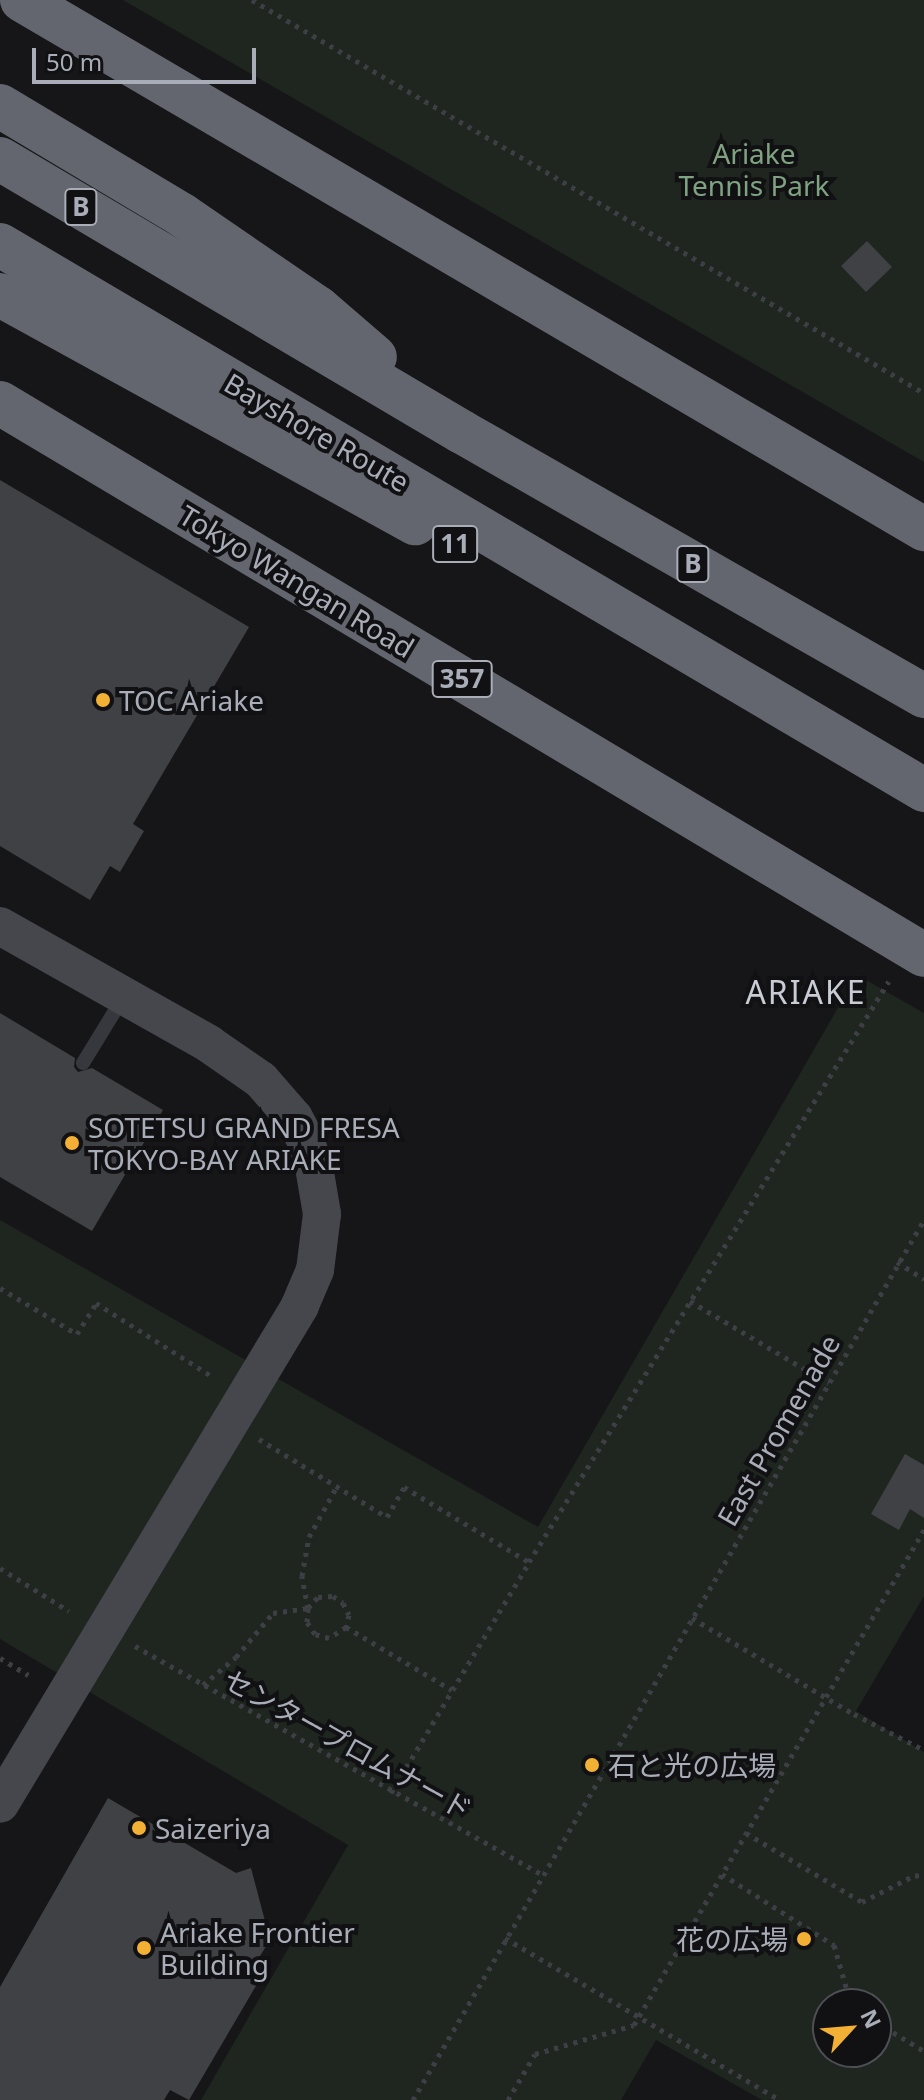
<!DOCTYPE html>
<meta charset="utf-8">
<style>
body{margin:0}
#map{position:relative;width:924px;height:2100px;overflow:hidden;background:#161618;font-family:"Noto Sans","Noto Sans JP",sans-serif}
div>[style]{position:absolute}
.green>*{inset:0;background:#1e261f}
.building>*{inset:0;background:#404145}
.path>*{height:5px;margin-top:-2.5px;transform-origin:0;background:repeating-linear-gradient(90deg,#3d3f44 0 4px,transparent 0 10px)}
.lane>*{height:14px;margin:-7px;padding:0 7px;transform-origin:7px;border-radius:7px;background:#37383d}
.secondary>*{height:38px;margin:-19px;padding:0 19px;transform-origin:19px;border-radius:19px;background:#45474d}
.highway>*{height:44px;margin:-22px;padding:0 22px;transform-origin:22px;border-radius:22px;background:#63666e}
.dots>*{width:22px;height:22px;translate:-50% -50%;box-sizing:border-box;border:4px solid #111113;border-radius:50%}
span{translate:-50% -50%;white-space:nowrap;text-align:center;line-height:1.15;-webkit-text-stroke:8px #111113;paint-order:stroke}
.shield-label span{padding:2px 6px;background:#111113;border:2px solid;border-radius:6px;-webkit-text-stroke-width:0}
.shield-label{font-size:26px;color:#a8adb8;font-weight:700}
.park-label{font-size:28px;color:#7fa381}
.street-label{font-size:28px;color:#a8adb8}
.poi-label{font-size:28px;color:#a8adb8}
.left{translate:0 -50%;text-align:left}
.right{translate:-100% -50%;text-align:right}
.quarter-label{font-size:32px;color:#c9ccd4;letter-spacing:2px}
.north{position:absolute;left:812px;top:1988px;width:80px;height:80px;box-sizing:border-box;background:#111113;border:2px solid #4d4f55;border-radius:50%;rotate:64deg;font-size:22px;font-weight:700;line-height:32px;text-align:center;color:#a8adb8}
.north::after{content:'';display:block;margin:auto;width:28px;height:36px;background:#f2b134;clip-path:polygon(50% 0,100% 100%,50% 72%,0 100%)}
.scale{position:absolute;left:32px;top:48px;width:224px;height:36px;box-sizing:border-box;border:4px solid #a8adb8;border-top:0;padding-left:10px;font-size:24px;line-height:28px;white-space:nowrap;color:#a8adb8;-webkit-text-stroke:6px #111113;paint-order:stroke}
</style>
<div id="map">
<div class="green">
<i style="clip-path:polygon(123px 0,924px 0,924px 462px)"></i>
<i style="clip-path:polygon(evenodd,857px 975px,924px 1013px,924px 1596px,856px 1711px,924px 1752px,924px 2100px,762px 2100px,656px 2040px,621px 2100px,201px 2100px,348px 1845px,0 1639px,0 1220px,538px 1527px,857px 975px,828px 2004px,876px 2004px,876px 2052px,828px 2052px,828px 2004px)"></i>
</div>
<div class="building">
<i style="clip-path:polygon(867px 241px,892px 267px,866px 292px,841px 266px)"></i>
<i style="clip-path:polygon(0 480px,249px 627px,133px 824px,144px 831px,120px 872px,110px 866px,90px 900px,0 846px)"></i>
<i style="clip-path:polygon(0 1013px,75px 1058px,74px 1067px,78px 1072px,92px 1068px,163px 1110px,92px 1231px,0 1177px)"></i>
<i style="clip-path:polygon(905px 1454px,924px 1465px,924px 1518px,910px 1509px,899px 1530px,871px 1514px)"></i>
<i style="clip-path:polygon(108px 1798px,236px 1873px,251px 1868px,270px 1940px,260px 1956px,270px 1962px,189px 2100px,170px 2090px,164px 2100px,0 2100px,0 1987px)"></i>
</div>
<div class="path">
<i style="left:252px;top:0;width:778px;rotate:30.32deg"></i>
<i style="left:897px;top:1262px;width:32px;rotate:32deg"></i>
<i style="left:0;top:1288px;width:90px;rotate:30.9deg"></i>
<i style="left:77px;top:1334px;width:36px;rotate:-58deg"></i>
<i style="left:96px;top:1303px;width:138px;rotate:32.3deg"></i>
<i style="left:690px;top:1301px;width:161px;rotate:30.7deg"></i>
<i style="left:259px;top:1439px;width:150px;rotate:31.4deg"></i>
<i style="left:387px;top:1517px;width:34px;rotate:-60deg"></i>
<i style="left:404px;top:1487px;width:146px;rotate:31deg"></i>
<i style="left:0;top:1568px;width:81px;rotate:31.9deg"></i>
<i style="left:692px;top:1618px;width:188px;rotate:30.7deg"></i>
<i style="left:854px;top:1714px;width:79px;rotate:27.2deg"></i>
<i style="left:346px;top:1627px;width:20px;rotate:147deg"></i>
<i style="left:329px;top:1638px;width:15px;rotate:-164deg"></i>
<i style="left:315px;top:1634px;width:14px;rotate:-124deg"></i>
<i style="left:307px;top:1622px;width:14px;rotate:-86deg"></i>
<i style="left:308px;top:1608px;width:15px;rotate:-48deg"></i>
<i style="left:318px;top:1597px;width:15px;rotate:-4deg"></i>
<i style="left:333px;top:1596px;width:12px;rotate:35deg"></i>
<i style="left:343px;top:1603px;width:13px;rotate:63deg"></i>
<i style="left:349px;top:1615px;width:12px;rotate:104deg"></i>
<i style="left:346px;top:1627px;width:123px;rotate:30.7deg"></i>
<i style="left:135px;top:1646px;width:468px;rotate:29.3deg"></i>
<i style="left:0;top:1658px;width:33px;rotate:31deg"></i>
<i style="left:203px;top:1685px;width:43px;rotate:-40.3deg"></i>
<i style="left:236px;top:1657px;width:57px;rotate:-49.9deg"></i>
<i style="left:273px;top:1613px;width:35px;rotate:-8deg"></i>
<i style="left:308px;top:1608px;width:33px;rotate:-101deg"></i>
<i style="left:302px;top:1576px;width:40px;rotate:-80deg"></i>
<i style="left:309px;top:1537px;width:58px;rotate:-61.2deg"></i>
<i style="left:391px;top:1793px;width:269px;rotate:-59.1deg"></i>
<i style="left:529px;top:1562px;width:683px;rotate:-58.22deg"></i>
<i style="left:746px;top:1833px;width:135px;rotate:30.7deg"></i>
<i style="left:862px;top:1902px;width:59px;rotate:-27deg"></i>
<i style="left:915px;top:1875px;width:9px;rotate:13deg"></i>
<i style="left:722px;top:1874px;width:133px;rotate:32.4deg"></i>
<i style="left:834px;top:1945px;width:61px;rotate:73.9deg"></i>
<i style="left:505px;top:1938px;width:319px;rotate:30.5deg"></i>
<i style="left:876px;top:2022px;width:56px;rotate:31.1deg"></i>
<i style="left:413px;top:2100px;width:1018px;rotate:-59.86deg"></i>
<i style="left:508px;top:2100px;width:53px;rotate:-59.6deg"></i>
<i style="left:535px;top:2054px;width:103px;rotate:-16.3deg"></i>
<i style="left:634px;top:2025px;width:574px;rotate:-59.64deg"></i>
</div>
<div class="lane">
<i style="left:83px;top:1063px;width:79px;rotate:-58.5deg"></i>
</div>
<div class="secondary">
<i style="left:0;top:926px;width:240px;rotate:29.4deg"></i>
<i style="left:209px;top:1044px;width:63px;rotate:34.7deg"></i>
<i style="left:261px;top:1080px;width:50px;rotate:49deg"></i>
<i style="left:294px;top:1118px;width:26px;rotate:62deg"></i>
<i style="left:306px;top:1141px;width:27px;rotate:73deg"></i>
<i style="left:314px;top:1167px;width:48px;rotate:80.3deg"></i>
<i style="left:322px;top:1214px;width:56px;rotate:97.1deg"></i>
<i style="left:315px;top:1270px;width:39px;rotate:113deg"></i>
<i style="left:300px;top:1306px;width:581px;rotate:121.07deg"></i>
</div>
<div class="highway">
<i style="left:22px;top:0;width:1046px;rotate:30.39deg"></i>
<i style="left:0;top:106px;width:212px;rotate:30.9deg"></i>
<i style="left:182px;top:215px;width:165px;rotate:34.4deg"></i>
<i style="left:318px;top:308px;width:75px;rotate:40.7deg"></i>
<i style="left:0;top:159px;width:537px;rotate:30.58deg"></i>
<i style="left:462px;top:432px;width:532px;rotate:29.74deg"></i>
<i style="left:0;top:245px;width:1073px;rotate:30.53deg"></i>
<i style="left:0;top:295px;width:474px;rotate:28.8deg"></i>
<i style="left:0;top:403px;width:1076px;rotate:30.85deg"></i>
</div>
<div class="dots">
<i style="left:103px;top:700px;background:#f2b134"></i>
<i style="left:72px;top:1143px;background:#f2b134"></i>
<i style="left:592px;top:1765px;background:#f2b134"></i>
<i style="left:139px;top:1828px;background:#f2b134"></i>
<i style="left:804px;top:1939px;background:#f2b134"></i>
<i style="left:144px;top:1948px;background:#f2b134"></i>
</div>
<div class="shield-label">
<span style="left:81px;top:207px">B</span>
<span style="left:455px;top:544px">11</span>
<span style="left:693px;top:564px">B</span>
<span style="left:462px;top:679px">357</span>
</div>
<div class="park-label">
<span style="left:754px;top:169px">Ariake<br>Tennis Park</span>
</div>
<div class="street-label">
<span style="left:317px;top:432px;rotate:30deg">Bayshore Route</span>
<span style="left:297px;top:581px;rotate:31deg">Tokyo Wangan Road</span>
<span style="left:778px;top:1430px;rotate:-60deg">East Promenade</span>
<span style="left:348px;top:1744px;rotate:29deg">センタープロムナード</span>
</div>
<div class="poi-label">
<span class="left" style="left:119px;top:700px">TOC Ariake</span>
<span class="left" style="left:88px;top:1143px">SOTETSU GRAND FRESA<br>TOKYO-BAY ARIAKE</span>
<span class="left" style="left:608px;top:1765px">石と光の広場</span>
<span class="left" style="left:155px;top:1828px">Saizeriya</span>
<span class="left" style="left:160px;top:1948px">Ariake Frontier<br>Building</span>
<span class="right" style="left:788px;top:1939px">花の広場</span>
</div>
<div class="quarter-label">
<span style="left:806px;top:992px">ARIAKE</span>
</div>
<div class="north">N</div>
<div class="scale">50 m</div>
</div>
